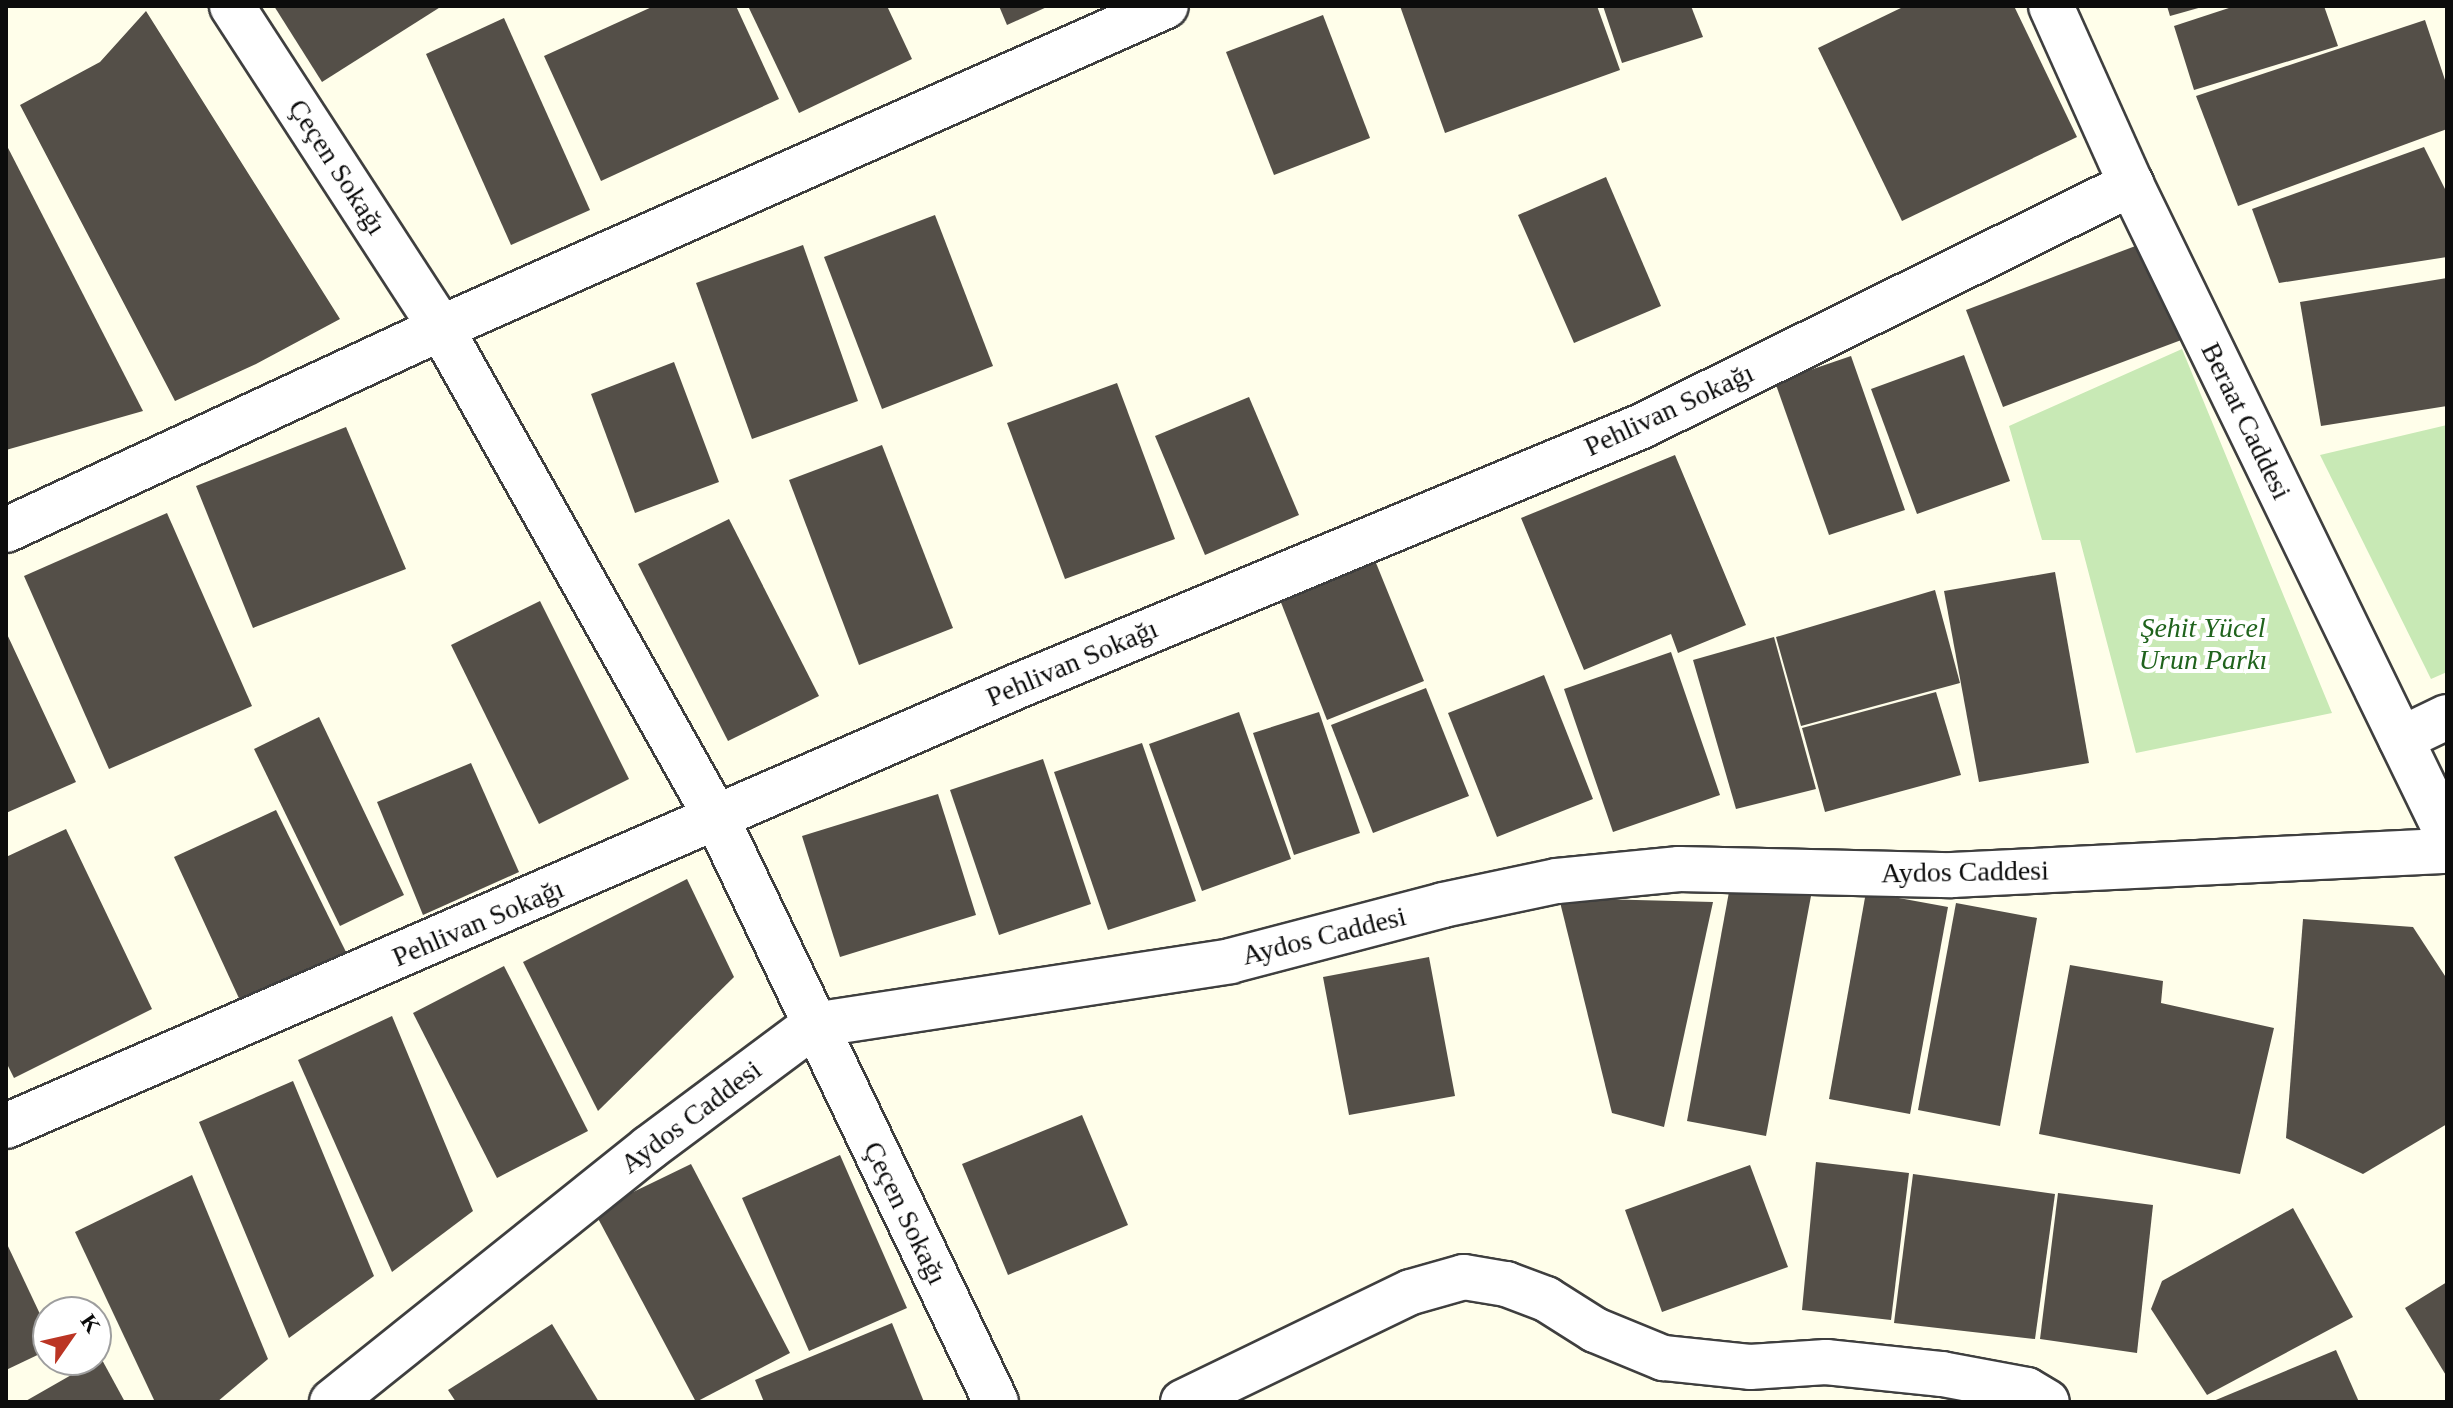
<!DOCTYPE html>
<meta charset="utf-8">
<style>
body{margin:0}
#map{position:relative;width:2453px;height:1408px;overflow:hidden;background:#fffeea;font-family:"Times New Roman",serif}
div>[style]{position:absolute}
.green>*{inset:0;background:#c8e9b5}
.building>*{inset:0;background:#544f48}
.roads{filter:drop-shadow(2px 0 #3f3f3f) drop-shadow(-2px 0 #3f3f3f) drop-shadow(0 2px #3f3f3f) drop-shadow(0 -2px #3f3f3f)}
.minor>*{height:44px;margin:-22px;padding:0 22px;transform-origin:22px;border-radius:22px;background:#fff}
span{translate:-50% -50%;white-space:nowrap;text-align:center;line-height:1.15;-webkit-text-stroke:8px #fff;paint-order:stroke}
.street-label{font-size:28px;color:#0c0c0c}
.park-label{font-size:28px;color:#20631d;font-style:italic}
.frame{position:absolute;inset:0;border:8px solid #0c0c0c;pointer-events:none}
.north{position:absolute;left:32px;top:1296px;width:80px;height:80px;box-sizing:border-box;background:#fff;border:2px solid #9e9e9e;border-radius:50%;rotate:56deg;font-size:22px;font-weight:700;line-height:32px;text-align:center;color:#0c0c0c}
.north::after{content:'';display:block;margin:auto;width:28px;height:36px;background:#bb3524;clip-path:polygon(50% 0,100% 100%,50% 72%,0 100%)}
</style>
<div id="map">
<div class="green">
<i style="clip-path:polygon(2182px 349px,2332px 713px,2136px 753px,2080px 540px,2042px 540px,2009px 426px)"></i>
<i style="clip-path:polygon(2447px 425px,2447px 672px,2431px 679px,2320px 455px)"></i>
</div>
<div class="building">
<i style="clip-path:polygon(274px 6px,442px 6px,322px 82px)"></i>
<i style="clip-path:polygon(654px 6px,736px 6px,779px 99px,601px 181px,544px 56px)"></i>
<i style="clip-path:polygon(748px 6px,887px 6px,912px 59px,799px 113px)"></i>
<i style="clip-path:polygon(999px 6px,1049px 6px,1007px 25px)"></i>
<i style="clip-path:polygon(1400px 6px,1597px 6px,1620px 70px,1445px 133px)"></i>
<i style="clip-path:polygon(1603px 6px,1691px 6px,1703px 37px,1622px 63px)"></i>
<i style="clip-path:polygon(1905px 6px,2014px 6px,2077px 137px,1902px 221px,1818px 48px)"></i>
<i style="clip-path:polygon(2167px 6px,2202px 6px,2202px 7px,2170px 16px)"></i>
<i style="clip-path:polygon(2235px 6px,2324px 6px,2338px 46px,2194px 90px,2174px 26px)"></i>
<i style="clip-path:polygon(146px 11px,340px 319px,256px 364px,175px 401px,20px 105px,100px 62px)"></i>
<i style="clip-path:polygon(1323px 15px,1370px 138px,1274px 175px,1226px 52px)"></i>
<i style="clip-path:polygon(504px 18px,590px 210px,511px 245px,426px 54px)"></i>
<i style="clip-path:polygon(2425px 20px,2447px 86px,2447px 129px,2238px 206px,2196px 96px)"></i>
<i style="clip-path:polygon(6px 144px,143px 411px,6px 450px)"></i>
<i style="clip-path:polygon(2424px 147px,2447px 193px,2447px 257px,2279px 283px,2252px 209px)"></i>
<i style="clip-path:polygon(1606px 177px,1661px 306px,1574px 343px,1518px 215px)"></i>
<i style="clip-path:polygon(935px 215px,993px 366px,882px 409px,824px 257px)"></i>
<i style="clip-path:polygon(2146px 242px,2184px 339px,2003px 407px,1966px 310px)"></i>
<i style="clip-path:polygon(803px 245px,858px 401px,752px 439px,696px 283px)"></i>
<i style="clip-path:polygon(2447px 278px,2447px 406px,2321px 426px,2300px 302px)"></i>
<i style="clip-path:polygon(1964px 355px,2010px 481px,1917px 514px,1871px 389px)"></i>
<i style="clip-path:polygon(1851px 356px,1905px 510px,1829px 535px,1775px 382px)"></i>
<i style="clip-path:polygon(674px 362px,719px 482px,635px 513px,591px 394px)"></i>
<i style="clip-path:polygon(1117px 383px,1175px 539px,1065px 579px,1007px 423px)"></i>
<i style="clip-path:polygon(1249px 397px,1299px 515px,1205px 555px,1155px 436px)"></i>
<i style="clip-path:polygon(346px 427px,406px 569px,253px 628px,196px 486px)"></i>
<i style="clip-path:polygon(882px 445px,953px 628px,859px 665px,789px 480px)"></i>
<i style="clip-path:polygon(1675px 455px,1746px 625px,1678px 653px,1671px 634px,1584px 670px,1521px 518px)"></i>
<i style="clip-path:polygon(167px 513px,252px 706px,109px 769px,24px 576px)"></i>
<i style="clip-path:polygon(729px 519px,819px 696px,728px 741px,638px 564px)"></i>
<i style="clip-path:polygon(1376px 563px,1424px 681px,1327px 720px,1280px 600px)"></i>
<i style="clip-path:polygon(2055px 572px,2089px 763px,1979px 782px,1944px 591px)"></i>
<i style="clip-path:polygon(1935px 590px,1960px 683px,1801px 726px,1776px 637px)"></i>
<i style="clip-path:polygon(540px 601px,629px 779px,539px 824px,451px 645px)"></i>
<i style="clip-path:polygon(6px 632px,76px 782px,6px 813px)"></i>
<i style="clip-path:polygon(1774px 637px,1816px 789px,1736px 809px,1693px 660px)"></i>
<i style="clip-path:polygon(1671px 652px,1720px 795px,1613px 832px,1564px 689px)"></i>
<i style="clip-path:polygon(1544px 675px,1593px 799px,1497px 837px,1448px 713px)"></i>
<i style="clip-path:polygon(1426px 688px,1469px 796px,1373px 833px,1331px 725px)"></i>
<i style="clip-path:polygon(1936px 692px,1961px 775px,1825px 812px,1802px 728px)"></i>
<i style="clip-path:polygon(1239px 712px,1291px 859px,1202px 891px,1149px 744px)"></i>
<i style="clip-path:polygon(1319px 712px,1360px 833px,1294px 855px,1253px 733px)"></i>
<i style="clip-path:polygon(319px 717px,404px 895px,340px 926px,254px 749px)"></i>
<i style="clip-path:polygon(1142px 743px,1196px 901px,1108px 930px,1054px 772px)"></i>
<i style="clip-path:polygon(1043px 759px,1091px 904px,999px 935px,950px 790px)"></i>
<i style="clip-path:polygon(471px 763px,519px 872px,423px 915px,377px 802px)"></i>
<i style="clip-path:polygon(938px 794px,976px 915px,840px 957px,802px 836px)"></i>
<i style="clip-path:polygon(276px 810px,347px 954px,243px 1007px,174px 857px)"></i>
<i style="clip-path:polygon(66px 829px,152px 1009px,14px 1078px,6px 1062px,6px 857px)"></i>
<i style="clip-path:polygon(687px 879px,734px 977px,598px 1111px,523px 962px)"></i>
<i style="clip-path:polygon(1731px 881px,1811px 896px,1766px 1136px,1687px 1121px)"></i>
<i style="clip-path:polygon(1866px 892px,1948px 907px,1910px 1114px,1829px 1099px)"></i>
<i style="clip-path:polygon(1559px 898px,1713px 902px,1664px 1127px,1612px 1113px)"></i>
<i style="clip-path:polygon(1956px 903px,2037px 918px,2000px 1126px,1918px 1110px)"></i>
<i style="clip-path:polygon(2303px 919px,2413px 927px,2447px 979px,2447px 1124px,2363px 1174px,2286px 1138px)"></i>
<i style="clip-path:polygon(1429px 957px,1455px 1096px,1349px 1115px,1323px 977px)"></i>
<i style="clip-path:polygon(2070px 965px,2163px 981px,2161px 1003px,2274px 1028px,2240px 1174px,2039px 1134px)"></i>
<i style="clip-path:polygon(504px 966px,588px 1131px,497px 1178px,413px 1013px)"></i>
<i style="clip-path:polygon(392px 1016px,473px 1211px,392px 1272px,298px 1060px)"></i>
<i style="clip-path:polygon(293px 1081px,374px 1276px,289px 1338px,199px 1122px)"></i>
<i style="clip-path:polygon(1082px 1115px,1128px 1225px,1008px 1275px,962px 1164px)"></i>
<i style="clip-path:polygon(840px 1155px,907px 1308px,809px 1351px,742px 1198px)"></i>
<i style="clip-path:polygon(1816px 1162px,1909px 1173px,1891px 1320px,1802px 1310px)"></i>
<i style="clip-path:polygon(691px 1164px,790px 1353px,696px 1402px,594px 1211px)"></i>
<i style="clip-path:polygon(1750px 1165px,1788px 1267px,1662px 1312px,1625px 1210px)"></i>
<i style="clip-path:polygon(1913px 1174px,2055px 1194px,2035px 1339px,1894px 1323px)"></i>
<i style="clip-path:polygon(192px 1175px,268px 1359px,217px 1402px,155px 1402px,75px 1232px)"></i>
<i style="clip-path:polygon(2058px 1193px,2153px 1205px,2137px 1353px,2040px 1339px)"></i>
<i style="clip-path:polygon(2293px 1208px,2353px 1317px,2207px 1395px,2151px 1309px,2162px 1281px)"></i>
<i style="clip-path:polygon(6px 1242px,48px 1331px,48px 1350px,6px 1370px)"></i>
<i style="clip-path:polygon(2447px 1282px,2447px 1377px,2405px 1308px)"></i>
<i style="clip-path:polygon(892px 1323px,924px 1402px,764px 1402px,755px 1380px)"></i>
<i style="clip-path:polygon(552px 1324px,599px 1402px,456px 1402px,448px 1390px)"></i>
<i style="clip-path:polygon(2336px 1350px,2359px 1402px,2211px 1402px)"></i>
<i style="clip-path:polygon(101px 1358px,125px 1402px,24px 1402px)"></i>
</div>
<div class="roads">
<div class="minor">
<i style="left:2051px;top:6px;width:195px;rotate:65.8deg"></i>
<i style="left:2131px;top:184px;width:723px;rotate:64.07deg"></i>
<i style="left:6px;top:530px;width:480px;rotate:-24.9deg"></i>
<i style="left:441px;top:328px;width:384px;rotate:-123deg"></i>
<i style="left:2401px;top:739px;width:51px;rotate:-25.6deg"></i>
<i style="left:6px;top:1126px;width:1100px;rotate:-23.51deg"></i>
<i style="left:1015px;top:687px;width:679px;rotate:-22.6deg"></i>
<i style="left:1642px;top:426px;width:546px;rotate:-26.33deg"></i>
<i style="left:332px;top:1402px;width:406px;rotate:-38.7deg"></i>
<i style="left:649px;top:1148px;width:206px;rotate:-36.7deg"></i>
<i style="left:814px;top:1025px;width:421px;rotate:-8.7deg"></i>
<i style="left:1230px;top:961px;width:220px;rotate:-14.7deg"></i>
<i style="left:1443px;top:905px;width:116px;rotate:-11.9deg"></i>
<i style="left:1557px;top:881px;width:123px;rotate:-5.6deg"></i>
<i style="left:1679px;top:869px;width:273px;rotate:1.3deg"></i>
<i style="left:1952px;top:875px;width:496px;rotate:-2.8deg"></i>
<i style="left:996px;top:1402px;width:646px;rotate:-115.57deg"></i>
<i style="left:717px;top:819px;width:563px;rotate:-119.34deg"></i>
<i style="left:441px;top:328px;width:793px;rotate:-23.95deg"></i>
<i style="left:1183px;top:1402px;width:253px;rotate:-25.8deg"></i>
<i style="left:1411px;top:1292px;width:55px;rotate:-15.8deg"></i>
<i style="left:1464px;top:1277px;width:43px;rotate:9.5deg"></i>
<i style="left:1506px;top:1284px;width:43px;rotate:20.6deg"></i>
<i style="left:1546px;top:1299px;width:58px;rotate:32.3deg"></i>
<i style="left:1595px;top:1330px;width:74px;rotate:22.4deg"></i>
<i style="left:1663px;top:1358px;width:87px;rotate:5.9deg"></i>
<i style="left:1750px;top:1367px;width:76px;rotate:-3.8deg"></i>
<i style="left:1826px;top:1362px;width:117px;rotate:5.9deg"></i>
<i style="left:1942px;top:1374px;width:86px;rotate:10.7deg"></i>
<i style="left:2027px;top:1390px;width:23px;rotate:31deg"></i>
</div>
</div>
<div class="street-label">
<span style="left:337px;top:167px;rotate:57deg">Çeçen Sokağı</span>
<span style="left:1669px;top:410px;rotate:-25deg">Pehlivan Sokağı</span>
<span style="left:2246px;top:421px;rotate:64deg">Beraat Caddesi</span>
<span style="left:1072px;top:663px;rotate:-23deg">Pehlivan Sokağı</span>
<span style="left:1965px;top:872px;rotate:-1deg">Aydos Caddesi</span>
<span style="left:478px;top:923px;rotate:-23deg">Pehlivan Sokağı</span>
<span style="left:1324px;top:936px;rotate:-14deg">Aydos Caddesi</span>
<span style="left:691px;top:1117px;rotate:-37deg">Aydos Caddesi</span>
<span style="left:905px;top:1213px;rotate:64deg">Çeçen Sokağı</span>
</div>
<div class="park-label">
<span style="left:2203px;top:644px">Şehit Yücel<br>Urun Parkı</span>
</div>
<div class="frame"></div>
<div class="north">K</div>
</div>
